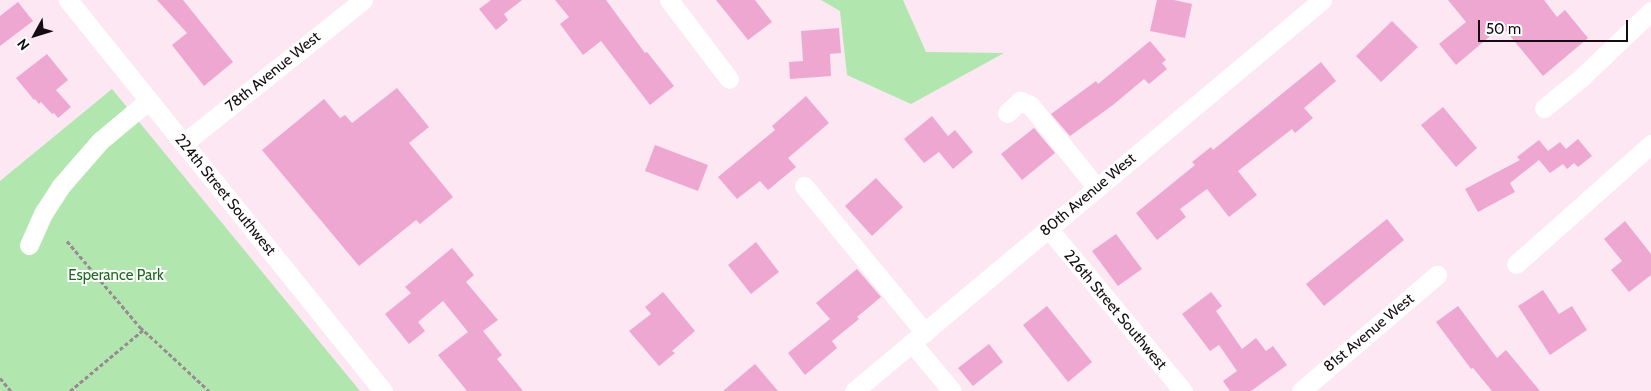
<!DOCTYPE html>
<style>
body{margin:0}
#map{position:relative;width:1651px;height:391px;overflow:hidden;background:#fce7f3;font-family:Cabin,sans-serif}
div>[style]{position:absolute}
.green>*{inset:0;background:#b1e6ae}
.building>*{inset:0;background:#eea7d1}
.path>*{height:3px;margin-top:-1.5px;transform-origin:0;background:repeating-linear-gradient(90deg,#998992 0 4px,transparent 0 6.5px)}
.minor>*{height:19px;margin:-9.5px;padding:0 9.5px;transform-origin:9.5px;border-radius:9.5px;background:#fff}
span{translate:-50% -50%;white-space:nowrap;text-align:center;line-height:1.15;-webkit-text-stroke:4px #fff;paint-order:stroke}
.street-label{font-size:15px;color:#150c11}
.park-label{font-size:15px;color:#1e6920}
.north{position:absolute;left:10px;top:10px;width:50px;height:50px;-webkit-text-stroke:4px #fff;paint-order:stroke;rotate:231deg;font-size:14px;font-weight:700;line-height:20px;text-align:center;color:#150c11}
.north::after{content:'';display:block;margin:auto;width:18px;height:22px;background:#150c11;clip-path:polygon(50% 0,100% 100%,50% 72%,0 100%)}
.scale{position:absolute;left:1478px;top:20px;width:150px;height:22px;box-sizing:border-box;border:2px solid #150c11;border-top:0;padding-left:6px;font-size:15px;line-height:18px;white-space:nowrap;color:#150c11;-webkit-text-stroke:4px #fff;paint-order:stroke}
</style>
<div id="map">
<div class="green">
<i style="clip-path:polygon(821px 0,903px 0,926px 52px,1004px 53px,911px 104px,847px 75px,840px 11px)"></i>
<i style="clip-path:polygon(112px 89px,360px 391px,0 391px,0 181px)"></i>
</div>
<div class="building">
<i style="clip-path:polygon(157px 0,183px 0,233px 62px,204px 86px,172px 45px,187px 33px)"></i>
<i style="clip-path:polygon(491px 0,522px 0,504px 14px,508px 20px,496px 30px,479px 9px)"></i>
<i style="clip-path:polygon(555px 0,606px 0,645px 53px,647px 52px,674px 86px,650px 105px,601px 41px,583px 55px,560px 24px,569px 17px)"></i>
<i style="clip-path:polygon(716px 0,755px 0,772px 22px,748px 40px)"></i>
<i style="clip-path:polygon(1157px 0,1174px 0,1192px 4px,1185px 38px,1150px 31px)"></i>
<i style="clip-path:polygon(1448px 0,1544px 0,1557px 17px,1565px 10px,1588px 38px,1543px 76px,1502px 26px,1456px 65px,1439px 44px,1466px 22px)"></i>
<i style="clip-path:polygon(18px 2px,33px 21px,0 46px,0 16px)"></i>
<i style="clip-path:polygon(1392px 21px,1418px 47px,1381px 82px,1356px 56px)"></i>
<i style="clip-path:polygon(839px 28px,841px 53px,830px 54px,831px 76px,790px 79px,789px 62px,803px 61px,801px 31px)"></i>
<i style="clip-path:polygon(1150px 41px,1166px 60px,1162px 63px,1167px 69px,1149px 84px,1144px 79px,1113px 105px,1070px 136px,1051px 114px,1096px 81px,1098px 84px)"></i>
<i style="clip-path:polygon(47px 54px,68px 80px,56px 90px,71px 107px,58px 118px,54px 113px,52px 114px,41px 102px,39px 104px,35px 99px,34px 100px,16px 78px)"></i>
<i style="clip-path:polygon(1321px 62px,1336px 81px,1304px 108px,1313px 118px,1295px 133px,1292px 129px,1238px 171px,1257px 195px,1229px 217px,1207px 189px,1180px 209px,1186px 217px,1157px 240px,1136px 213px,1195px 165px,1192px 162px,1211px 147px,1213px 150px)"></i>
<i style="clip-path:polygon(397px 88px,429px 127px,409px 143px,453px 197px,420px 224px,416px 220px,359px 266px,262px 150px,324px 99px,340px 118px,345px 115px,352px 123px)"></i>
<i style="clip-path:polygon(806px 96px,829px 123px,788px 158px,796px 167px,768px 190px,760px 181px,737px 199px,718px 177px,775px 130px,772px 126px)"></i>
<i style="clip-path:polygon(1443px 107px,1477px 148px,1456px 167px,1421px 125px)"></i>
<i style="clip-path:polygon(932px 116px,948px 136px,955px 130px,973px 152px,953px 169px,939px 152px,924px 163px,904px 139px)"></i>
<i style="clip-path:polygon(1034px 128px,1055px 153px,1022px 180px,1001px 154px)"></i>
<i style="clip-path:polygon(1578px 139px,1592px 156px,1578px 167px,1574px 163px,1567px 169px,1563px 164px,1550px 173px,1539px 160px,1510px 183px,1515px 192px,1478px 212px,1465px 189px,1520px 160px,1517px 157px,1539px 140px,1548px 151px,1560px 142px,1566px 149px)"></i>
<i style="clip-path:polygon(655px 145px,708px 165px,698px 191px,645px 171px)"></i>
<i style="clip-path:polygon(876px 178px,903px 207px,872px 236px,845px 206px)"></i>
<i style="clip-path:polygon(1387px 219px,1404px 240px,1324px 306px,1306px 284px)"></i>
<i style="clip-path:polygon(1625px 221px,1651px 254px,1651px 275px,1629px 292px,1611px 270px,1622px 261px,1604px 239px)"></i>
<i style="clip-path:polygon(1116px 234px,1142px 269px,1118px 286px,1092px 251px)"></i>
<i style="clip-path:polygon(756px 242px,779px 272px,751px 294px,728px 265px)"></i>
<i style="clip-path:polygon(452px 248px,474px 275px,466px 282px,498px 320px,483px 331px,502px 355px,497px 359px,523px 391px,467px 391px,438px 355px,468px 332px,443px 301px,418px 322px,425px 331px,409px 344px,385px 314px,411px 293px,405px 287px)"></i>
<i style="clip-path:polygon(857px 269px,881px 297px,857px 317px,859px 319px,832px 341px,837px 348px,805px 375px,788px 353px,830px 319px,816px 303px)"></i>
<i style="clip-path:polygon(1543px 290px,1559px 314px,1572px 306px,1587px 330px,1550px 355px,1518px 306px)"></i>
<i style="clip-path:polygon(663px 292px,695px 331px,672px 351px,675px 353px,659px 366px,629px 331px,651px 314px,645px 307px)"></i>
<i style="clip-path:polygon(1211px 292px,1222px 306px,1216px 311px,1242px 349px,1256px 338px,1266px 351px,1273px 346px,1287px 365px,1251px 391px,1230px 391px,1223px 381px,1237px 371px,1219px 345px,1210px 351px,1182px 314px)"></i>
<i style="clip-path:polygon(1047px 306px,1092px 362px,1068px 382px,1023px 325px)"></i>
<i style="clip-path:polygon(1458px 306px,1497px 358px,1506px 350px,1540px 391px,1492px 391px,1473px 368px,1471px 369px,1436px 322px)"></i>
<i style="clip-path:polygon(989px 344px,1003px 362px,973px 386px,958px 368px)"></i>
<i style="clip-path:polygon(755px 364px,778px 391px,723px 391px)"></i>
</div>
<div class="path">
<i style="left:67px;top:241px;width:113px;rotate:49.7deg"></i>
<i style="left:140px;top:327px;width:94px;rotate:42.8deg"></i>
<i style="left:0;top:378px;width:17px;rotate:50deg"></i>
<i style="left:70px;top:391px;width:95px;rotate:-39.9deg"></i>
</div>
<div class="minor">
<i style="left:68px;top:0;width:502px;rotate:51.14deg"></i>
<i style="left:669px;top:0;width:99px;rotate:52.8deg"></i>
<i style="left:1544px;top:108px;width:49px;rotate:-39.2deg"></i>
<i style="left:1582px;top:77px;width:95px;rotate:-43.7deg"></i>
<i style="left:1007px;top:113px;width:18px;rotate:-43deg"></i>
<i style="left:1020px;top:101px;width:11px;rotate:22deg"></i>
<i style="left:1030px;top:105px;width:107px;rotate:51.1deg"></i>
<i style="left:184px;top:143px;width:229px;rotate:-38.6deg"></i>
<i style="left:804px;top:186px;width:190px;rotate:50.5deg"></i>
<i style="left:1048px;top:228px;width:212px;rotate:50.4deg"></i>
<i style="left:29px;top:245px;width:36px;rotate:-66deg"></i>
<i style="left:44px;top:212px;width:30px;rotate:-57deg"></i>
<i style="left:60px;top:187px;width:61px;rotate:-49deg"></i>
<i style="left:100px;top:141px;width:62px;rotate:-39.8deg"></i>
<i style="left:1516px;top:264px;width:181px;rotate:-41.6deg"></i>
<i style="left:912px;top:343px;width:62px;rotate:50.2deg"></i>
<i style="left:854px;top:391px;width:610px;rotate:-39.88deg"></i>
<i style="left:1301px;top:391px;width:179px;rotate:-40.5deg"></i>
</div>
<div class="street-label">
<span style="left:273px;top:72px;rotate:-39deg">78th Avenue West</span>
<span style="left:225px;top:195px;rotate:51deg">224th Street Southwest</span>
<span style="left:1088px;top:195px;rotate:-40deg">80th Avenue West</span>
<span style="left:1115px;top:310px;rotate:50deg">226th Street Southwest</span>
<span style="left:1369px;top:333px;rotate:-40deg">81st Avenue West</span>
</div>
<div class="park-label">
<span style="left:116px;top:276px">Esperance Park</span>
</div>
<div class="north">N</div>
<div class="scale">50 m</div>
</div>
